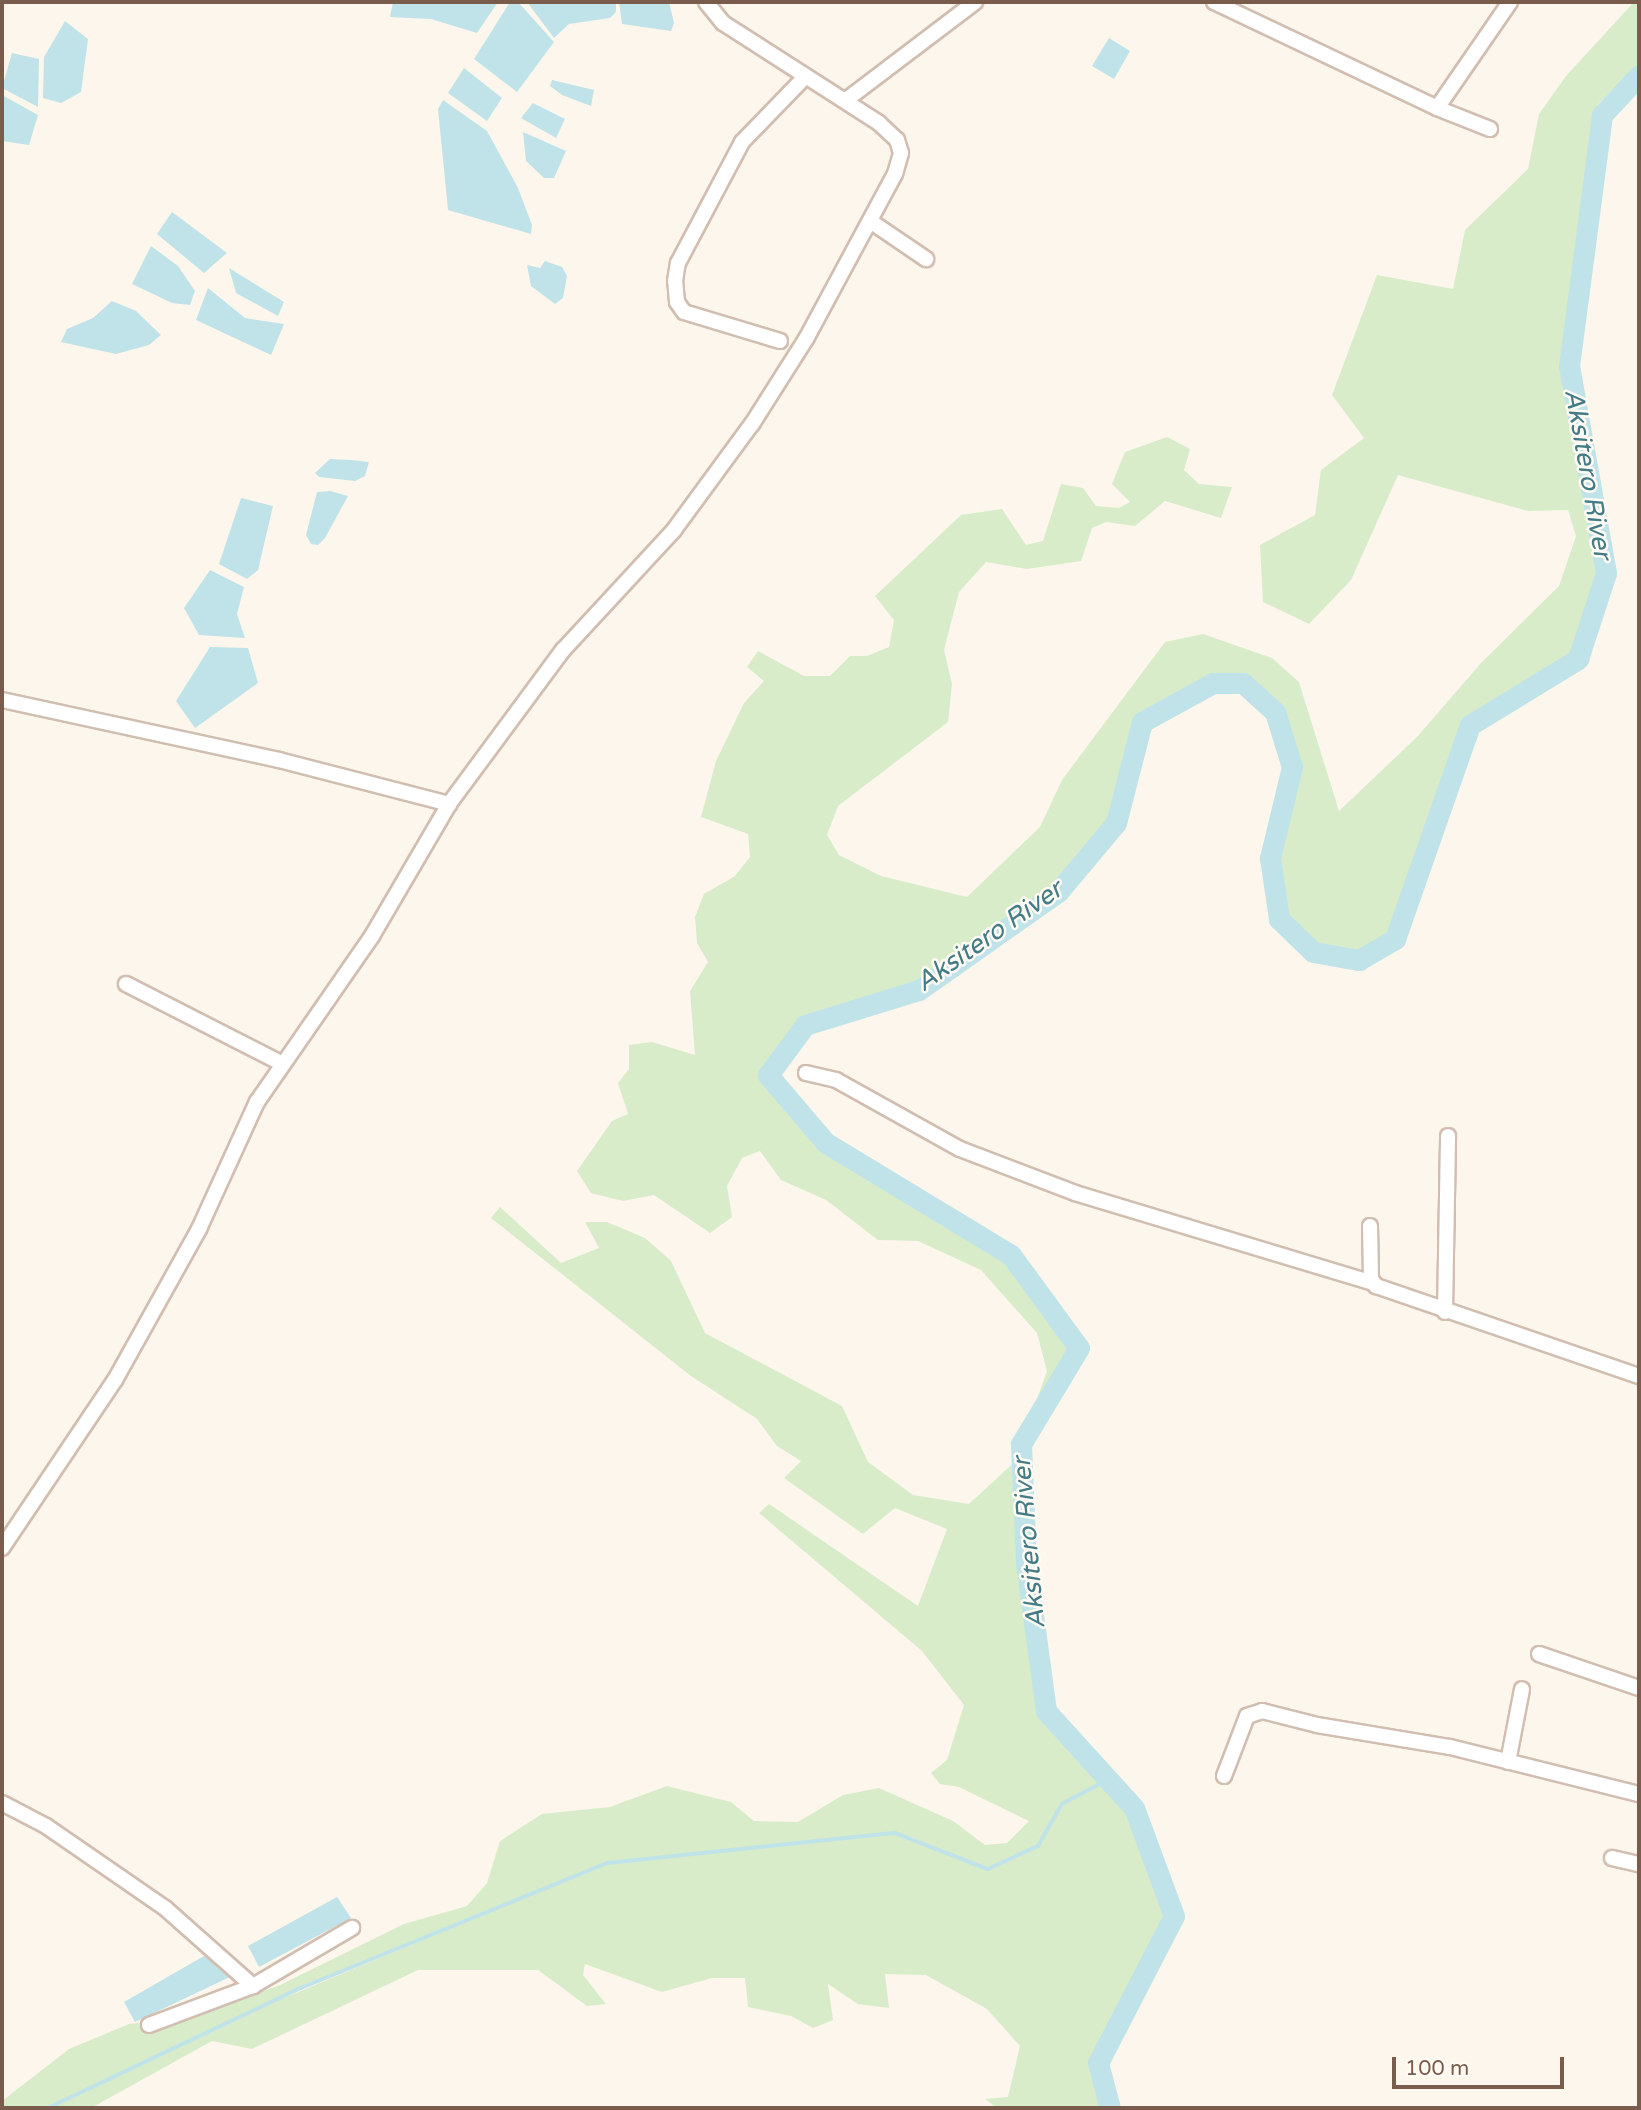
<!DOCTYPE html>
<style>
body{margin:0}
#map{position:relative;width:1641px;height:2110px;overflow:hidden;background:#fdf6ec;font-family:"Varela Round",sans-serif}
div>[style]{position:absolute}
.green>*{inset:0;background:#d8ecc9}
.water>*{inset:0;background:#bfe3e8}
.stream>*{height:3.5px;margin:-1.75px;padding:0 1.75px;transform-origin:1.75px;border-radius:1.75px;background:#bfe3e8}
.river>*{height:21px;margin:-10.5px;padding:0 10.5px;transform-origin:10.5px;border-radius:10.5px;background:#bfe3e8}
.roads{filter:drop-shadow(2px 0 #d1beb0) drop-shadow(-2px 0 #d1beb0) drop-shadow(0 2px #d1beb0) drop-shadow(0 -2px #d1beb0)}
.minor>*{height:14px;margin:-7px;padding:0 7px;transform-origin:7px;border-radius:7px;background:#fff}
span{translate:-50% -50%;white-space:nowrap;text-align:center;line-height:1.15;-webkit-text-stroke:5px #fffaf3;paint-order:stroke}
.water-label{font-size:26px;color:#437c86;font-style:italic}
.frame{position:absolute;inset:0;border:4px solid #7a5c4d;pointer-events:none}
.scale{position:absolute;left:1392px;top:2057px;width:172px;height:32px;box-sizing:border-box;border:4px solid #7a5c4d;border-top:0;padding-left:9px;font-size:21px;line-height:24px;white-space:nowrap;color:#7a5c4d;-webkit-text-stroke:5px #fffaf3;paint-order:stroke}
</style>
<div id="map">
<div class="green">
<i style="clip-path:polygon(1634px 2px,1639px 2px,1639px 64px,1598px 104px,1561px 362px,1587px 510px,1606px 573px,1578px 659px,1470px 725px,1395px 939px,1359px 960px,1313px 952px,1279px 919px,1270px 858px,1292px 767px,1275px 712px,1243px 683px,1213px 683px,1142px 722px,1116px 823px,1058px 892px,919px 990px,805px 1025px,768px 1075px,826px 1143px,1011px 1255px,1079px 1348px,1021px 1444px,1047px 1371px,1037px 1333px,981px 1270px,918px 1241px,878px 1240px,826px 1200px,781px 1180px,760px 1151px,742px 1158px,727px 1186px,732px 1217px,710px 1233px,654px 1195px,623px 1201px,591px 1193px,577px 1171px,612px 1121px,628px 1114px,618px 1083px,629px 1069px,629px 1045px,652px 1042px,695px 1055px,690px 991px,708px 962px,697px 943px,695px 917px,704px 894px,735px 876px,750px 857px,748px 834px,701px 817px,716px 761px,744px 703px,764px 681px,747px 667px,758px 651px,804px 676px,830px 676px,850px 656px,867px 656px,889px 647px,894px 620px,875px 596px,961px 515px,1002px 509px,1026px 545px,1043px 541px,1061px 484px,1083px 488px,1096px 506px,1119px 508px,1130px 502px,1112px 484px,1125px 452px,1167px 437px,1190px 449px,1184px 470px,1199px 484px,1232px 487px,1221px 518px,1165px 501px,1135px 526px,1106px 522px,1092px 528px,1081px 561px,1027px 569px,986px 562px,959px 592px,944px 650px,952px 684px,948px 722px,838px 806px,827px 835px,839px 855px,881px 876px,967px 897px,1040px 827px,1062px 780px,1165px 642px,1203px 634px,1272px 658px,1299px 682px,1339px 811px,1417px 737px,1481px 663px,1559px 586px,1576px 536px,1568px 510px,1528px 511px,1398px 475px,1351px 580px,1309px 624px,1263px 602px,1260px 545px,1315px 515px,1321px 470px,1364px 438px,1332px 395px,1377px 275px,1453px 289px,1465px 230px,1528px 169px,1539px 114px,1566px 76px)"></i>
<i style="clip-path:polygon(evenodd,500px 1207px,561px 1263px,599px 1248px,585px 1222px,607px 1222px,645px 1238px,671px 1261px,705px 1333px,842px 1406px,868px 1462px,913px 1495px,969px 1504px,1021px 1456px,1046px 1711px,1134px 1808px,1174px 1916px,1098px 2063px,1110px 2108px,997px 2108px,985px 2099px,1008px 2097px,1020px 2046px,987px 2009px,926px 1975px,885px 1974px,889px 2008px,858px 2004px,828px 1984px,833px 2020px,813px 2028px,791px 2016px,748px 2007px,745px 1978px,712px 1978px,662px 1992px,585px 1964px,583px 1975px,606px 2004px,587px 2006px,538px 1970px,418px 1970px,252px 2049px,212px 2041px,91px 2108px,2px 2108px,2px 2101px,69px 2049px,129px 2024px,192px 2016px,280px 1985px,404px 1924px,467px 1906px,487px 1883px,500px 1841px,542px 1814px,610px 1807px,667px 1786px,731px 1802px,754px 1821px,798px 1822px,843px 1795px,879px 1788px,953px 1821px,985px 1845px,1007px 1843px,1029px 1821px,959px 1787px,940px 1784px,931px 1773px,947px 1760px,964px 1705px,922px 1651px,759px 1513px,769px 1504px,918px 1606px,947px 1529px,895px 1508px,863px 1534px,784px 1478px,801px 1461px,777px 1446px,757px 1419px,691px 1376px,491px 1218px,500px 1207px,491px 1911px,492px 1911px,265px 2006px,301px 1988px,491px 1911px)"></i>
</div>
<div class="water">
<i style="clip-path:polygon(393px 2px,498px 2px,477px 33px,431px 19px,390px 17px)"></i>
<i style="clip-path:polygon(510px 2px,518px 2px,554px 42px,517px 92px,474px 59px)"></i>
<i style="clip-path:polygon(527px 2px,616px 2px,616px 12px,610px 18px,569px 24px,554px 38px)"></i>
<i style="clip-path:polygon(619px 2px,669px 2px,674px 23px,671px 31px,622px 24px)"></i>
<i style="clip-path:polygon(65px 21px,88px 39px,81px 92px,61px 103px,43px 98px,44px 57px)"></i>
<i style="clip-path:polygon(1109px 38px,1130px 51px,1114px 79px,1092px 66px)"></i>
<i style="clip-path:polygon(12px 53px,39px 59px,38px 107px,2px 88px)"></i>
<i style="clip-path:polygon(464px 68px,502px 98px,487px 121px,448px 93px)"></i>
<i style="clip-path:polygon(552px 80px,594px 90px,591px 106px,562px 95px,550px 86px)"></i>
<i style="clip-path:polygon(2px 95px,38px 115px,29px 145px,2px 141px)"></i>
<i style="clip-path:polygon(443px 100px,487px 131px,518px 188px,532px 225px,531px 234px,448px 210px,438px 109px)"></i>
<i style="clip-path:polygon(533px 103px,565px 119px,556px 138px,521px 118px)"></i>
<i style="clip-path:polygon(523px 132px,566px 151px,554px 178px,544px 178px,526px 161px)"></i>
<i style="clip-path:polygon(172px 212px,227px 253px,204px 273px,157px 234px)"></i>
<i style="clip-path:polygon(151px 246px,178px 266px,195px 291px,190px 305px,172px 303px,132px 284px)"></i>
<i style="clip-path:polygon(545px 261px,562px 267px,567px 276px,563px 298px,555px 304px,531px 286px,527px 265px,540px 268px)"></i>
<i style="clip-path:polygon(229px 268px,284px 302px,278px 316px,236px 293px)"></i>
<i style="clip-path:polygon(208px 288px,245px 318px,284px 324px,271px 355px,196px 320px)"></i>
<i style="clip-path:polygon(112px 301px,136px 311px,161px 335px,149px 345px,116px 354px,61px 342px,67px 329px,93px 318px)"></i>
<i style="clip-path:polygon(330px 459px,351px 460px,369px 462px,365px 476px,355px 481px,319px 477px,315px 473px)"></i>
<i style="clip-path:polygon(330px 491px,348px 496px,325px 538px,318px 545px,311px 544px,306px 535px,317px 492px)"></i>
<i style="clip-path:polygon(241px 498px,273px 506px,258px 570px,247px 579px,219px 564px)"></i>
<i style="clip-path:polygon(210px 570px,244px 587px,237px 614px,245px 638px,199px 635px,184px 608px)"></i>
<i style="clip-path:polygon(210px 647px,248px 648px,258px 683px,195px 728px,176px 701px)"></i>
<i style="clip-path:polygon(337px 1897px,351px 1918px,259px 1967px,248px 1946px)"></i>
<i style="clip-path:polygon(204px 1956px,232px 1976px,135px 2022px,124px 2002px)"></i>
</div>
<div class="stream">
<i style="left:48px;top:2108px;width:280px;rotate:-25.4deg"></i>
<i style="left:301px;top:1988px;width:331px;rotate:-22.2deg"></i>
<i style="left:608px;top:1863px;width:289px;rotate:-6deg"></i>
<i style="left:895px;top:1833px;width:100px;rotate:21.2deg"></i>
<i style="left:988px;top:1869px;width:55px;rotate:-24.7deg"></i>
<i style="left:1038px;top:1846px;width:48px;rotate:-60.3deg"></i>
<i style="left:1062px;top:1804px;width:53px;rotate:-28deg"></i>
</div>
<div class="river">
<i style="left:1110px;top:2108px;width:47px;rotate:-104.9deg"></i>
<i style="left:1098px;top:2063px;width:165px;rotate:-62.7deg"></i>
<i style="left:1174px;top:1916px;width:115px;rotate:-110.3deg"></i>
<i style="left:1134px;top:1808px;width:131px;rotate:-132.2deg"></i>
<i style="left:1046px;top:1711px;width:149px;rotate:-97.7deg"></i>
<i style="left:1026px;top:1563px;width:119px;rotate:-92.4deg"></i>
<i style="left:1021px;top:1444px;width:112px;rotate:-58.9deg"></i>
<i style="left:1079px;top:1348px;width:115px;rotate:-126.2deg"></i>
<i style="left:1011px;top:1255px;width:216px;rotate:-148.8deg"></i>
<i style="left:826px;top:1143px;width:89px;rotate:-130.5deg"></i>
<i style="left:768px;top:1075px;width:62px;rotate:-53.5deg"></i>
<i style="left:805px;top:1025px;width:119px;rotate:-17.1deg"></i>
<i style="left:919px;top:990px;width:170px;rotate:-35.2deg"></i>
<i style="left:1058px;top:892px;width:90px;rotate:-50deg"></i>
<i style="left:1116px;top:823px;width:104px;rotate:-75.6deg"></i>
<i style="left:1142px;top:722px;width:81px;rotate:-28.8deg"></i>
<i style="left:1213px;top:683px;width:30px"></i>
<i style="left:1243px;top:683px;width:43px;rotate:42.2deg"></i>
<i style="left:1275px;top:712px;width:58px;rotate:72.8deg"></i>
<i style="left:1292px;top:767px;width:94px;rotate:103.6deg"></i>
<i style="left:1270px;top:858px;width:62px;rotate:81.6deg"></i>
<i style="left:1279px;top:919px;width:47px;rotate:44.1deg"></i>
<i style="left:1313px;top:952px;width:47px;rotate:9.9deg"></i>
<i style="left:1359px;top:960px;width:42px;rotate:-30.3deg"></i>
<i style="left:1395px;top:939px;width:227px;rotate:-70.7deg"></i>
<i style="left:1470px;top:725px;width:127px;rotate:-31.4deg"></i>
<i style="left:1578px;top:659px;width:90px;rotate:-72deg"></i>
<i style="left:1606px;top:573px;width:210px;rotate:-100.1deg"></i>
<i style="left:1569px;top:366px;width:253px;rotate:-82.5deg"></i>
<i style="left:1602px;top:115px;width:54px;rotate:-47.2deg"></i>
</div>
<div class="roads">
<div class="minor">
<i style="left:1214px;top:2px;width:247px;rotate:25.4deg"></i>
<i style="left:1437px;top:108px;width:129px;rotate:-55.4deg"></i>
<i style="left:846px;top:100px;width:162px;rotate:-37.2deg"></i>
<i style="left:1437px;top:108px;width:57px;rotate:21.6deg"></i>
<i style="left:870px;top:221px;width:68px;rotate:34.2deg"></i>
<i style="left:780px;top:341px;width:100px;rotate:-163.2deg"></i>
<i style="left:684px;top:312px;width:12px;rotate:-125deg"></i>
<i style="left:677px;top:302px;width:21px;rotate:-95deg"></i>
<i style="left:675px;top:281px;width:18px;rotate:-81deg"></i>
<i style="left:678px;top:263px;width:137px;rotate:-62.1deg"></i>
<i style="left:742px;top:142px;width:91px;rotate:-45.9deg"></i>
<i style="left:2px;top:700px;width:283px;rotate:12.2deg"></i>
<i style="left:279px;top:760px;width:176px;rotate:14.5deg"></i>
<i style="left:126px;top:984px;width:174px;rotate:27deg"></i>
<i style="left:806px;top:1073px;width:31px;rotate:13deg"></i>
<i style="left:836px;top:1080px;width:142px;rotate:29.1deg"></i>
<i style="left:960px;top:1149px;width:123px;rotate:20.9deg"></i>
<i style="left:1075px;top:1193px;width:311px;rotate:16.8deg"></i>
<i style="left:1370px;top:1226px;width:53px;rotate:88.9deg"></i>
<i style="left:1371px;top:1279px;width:9px;rotate:54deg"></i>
<i style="left:1376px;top:1286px;width:278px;rotate:18.9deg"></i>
<i style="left:1445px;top:1312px;width:176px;rotate:-89deg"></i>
<i style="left:2px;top:1548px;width:202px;rotate:-56.1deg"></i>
<i style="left:115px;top:1380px;width:173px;rotate:-60.9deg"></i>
<i style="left:199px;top:1229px;width:140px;rotate:-65.5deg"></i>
<i style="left:257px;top:1102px;width:202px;rotate:-55.3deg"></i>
<i style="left:372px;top:936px;width:153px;rotate:-59.7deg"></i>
<i style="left:449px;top:804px;width:192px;rotate:-53.5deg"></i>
<i style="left:563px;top:650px;width:163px;rotate:-47.2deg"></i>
<i style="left:674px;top:530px;width:132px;rotate:-53.7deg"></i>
<i style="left:752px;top:424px;width:101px;rotate:-57.6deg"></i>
<i style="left:806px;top:339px;width:187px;rotate:-61.7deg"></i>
<i style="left:895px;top:174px;width:22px;rotate:-74deg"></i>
<i style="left:901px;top:153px;width:14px;rotate:-107deg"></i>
<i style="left:897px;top:140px;width:25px;rotate:-137deg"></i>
<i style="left:879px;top:123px;width:185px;rotate:-147.3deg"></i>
<i style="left:723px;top:23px;width:27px;rotate:-129deg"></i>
<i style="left:1539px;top:1654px;width:106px;rotate:18.8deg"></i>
<i style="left:1508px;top:1762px;width:74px;rotate:-79.1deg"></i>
<i style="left:1224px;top:1776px;width:64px;rotate:-69deg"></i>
<i style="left:1247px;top:1716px;width:16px;rotate:-18deg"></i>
<i style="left:1262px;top:1711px;width:57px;rotate:14.3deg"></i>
<i style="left:1317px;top:1725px;width:135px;rotate:9.4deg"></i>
<i style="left:1450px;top:1747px;width:195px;rotate:14deg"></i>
<i style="left:2px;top:1803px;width:50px;rotate:27.6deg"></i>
<i style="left:46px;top:1826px;width:145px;rotate:34.6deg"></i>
<i style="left:165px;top:1908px;width:118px;rotate:41.6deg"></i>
<i style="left:253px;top:1986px;width:115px;rotate:-30.4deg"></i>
<i style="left:1612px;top:1858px;width:28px;rotate:13deg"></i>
<i style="left:149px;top:2025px;width:111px;rotate:-20.6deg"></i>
</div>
</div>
<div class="water-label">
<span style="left:1588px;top:474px;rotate:80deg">Aksitero River</span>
<span style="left:989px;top:936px;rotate:-35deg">Aksitero River</span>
<span style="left:1029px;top:1543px;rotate:-95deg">Aksitero River</span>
</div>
<div class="frame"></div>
<div class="scale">100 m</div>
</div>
